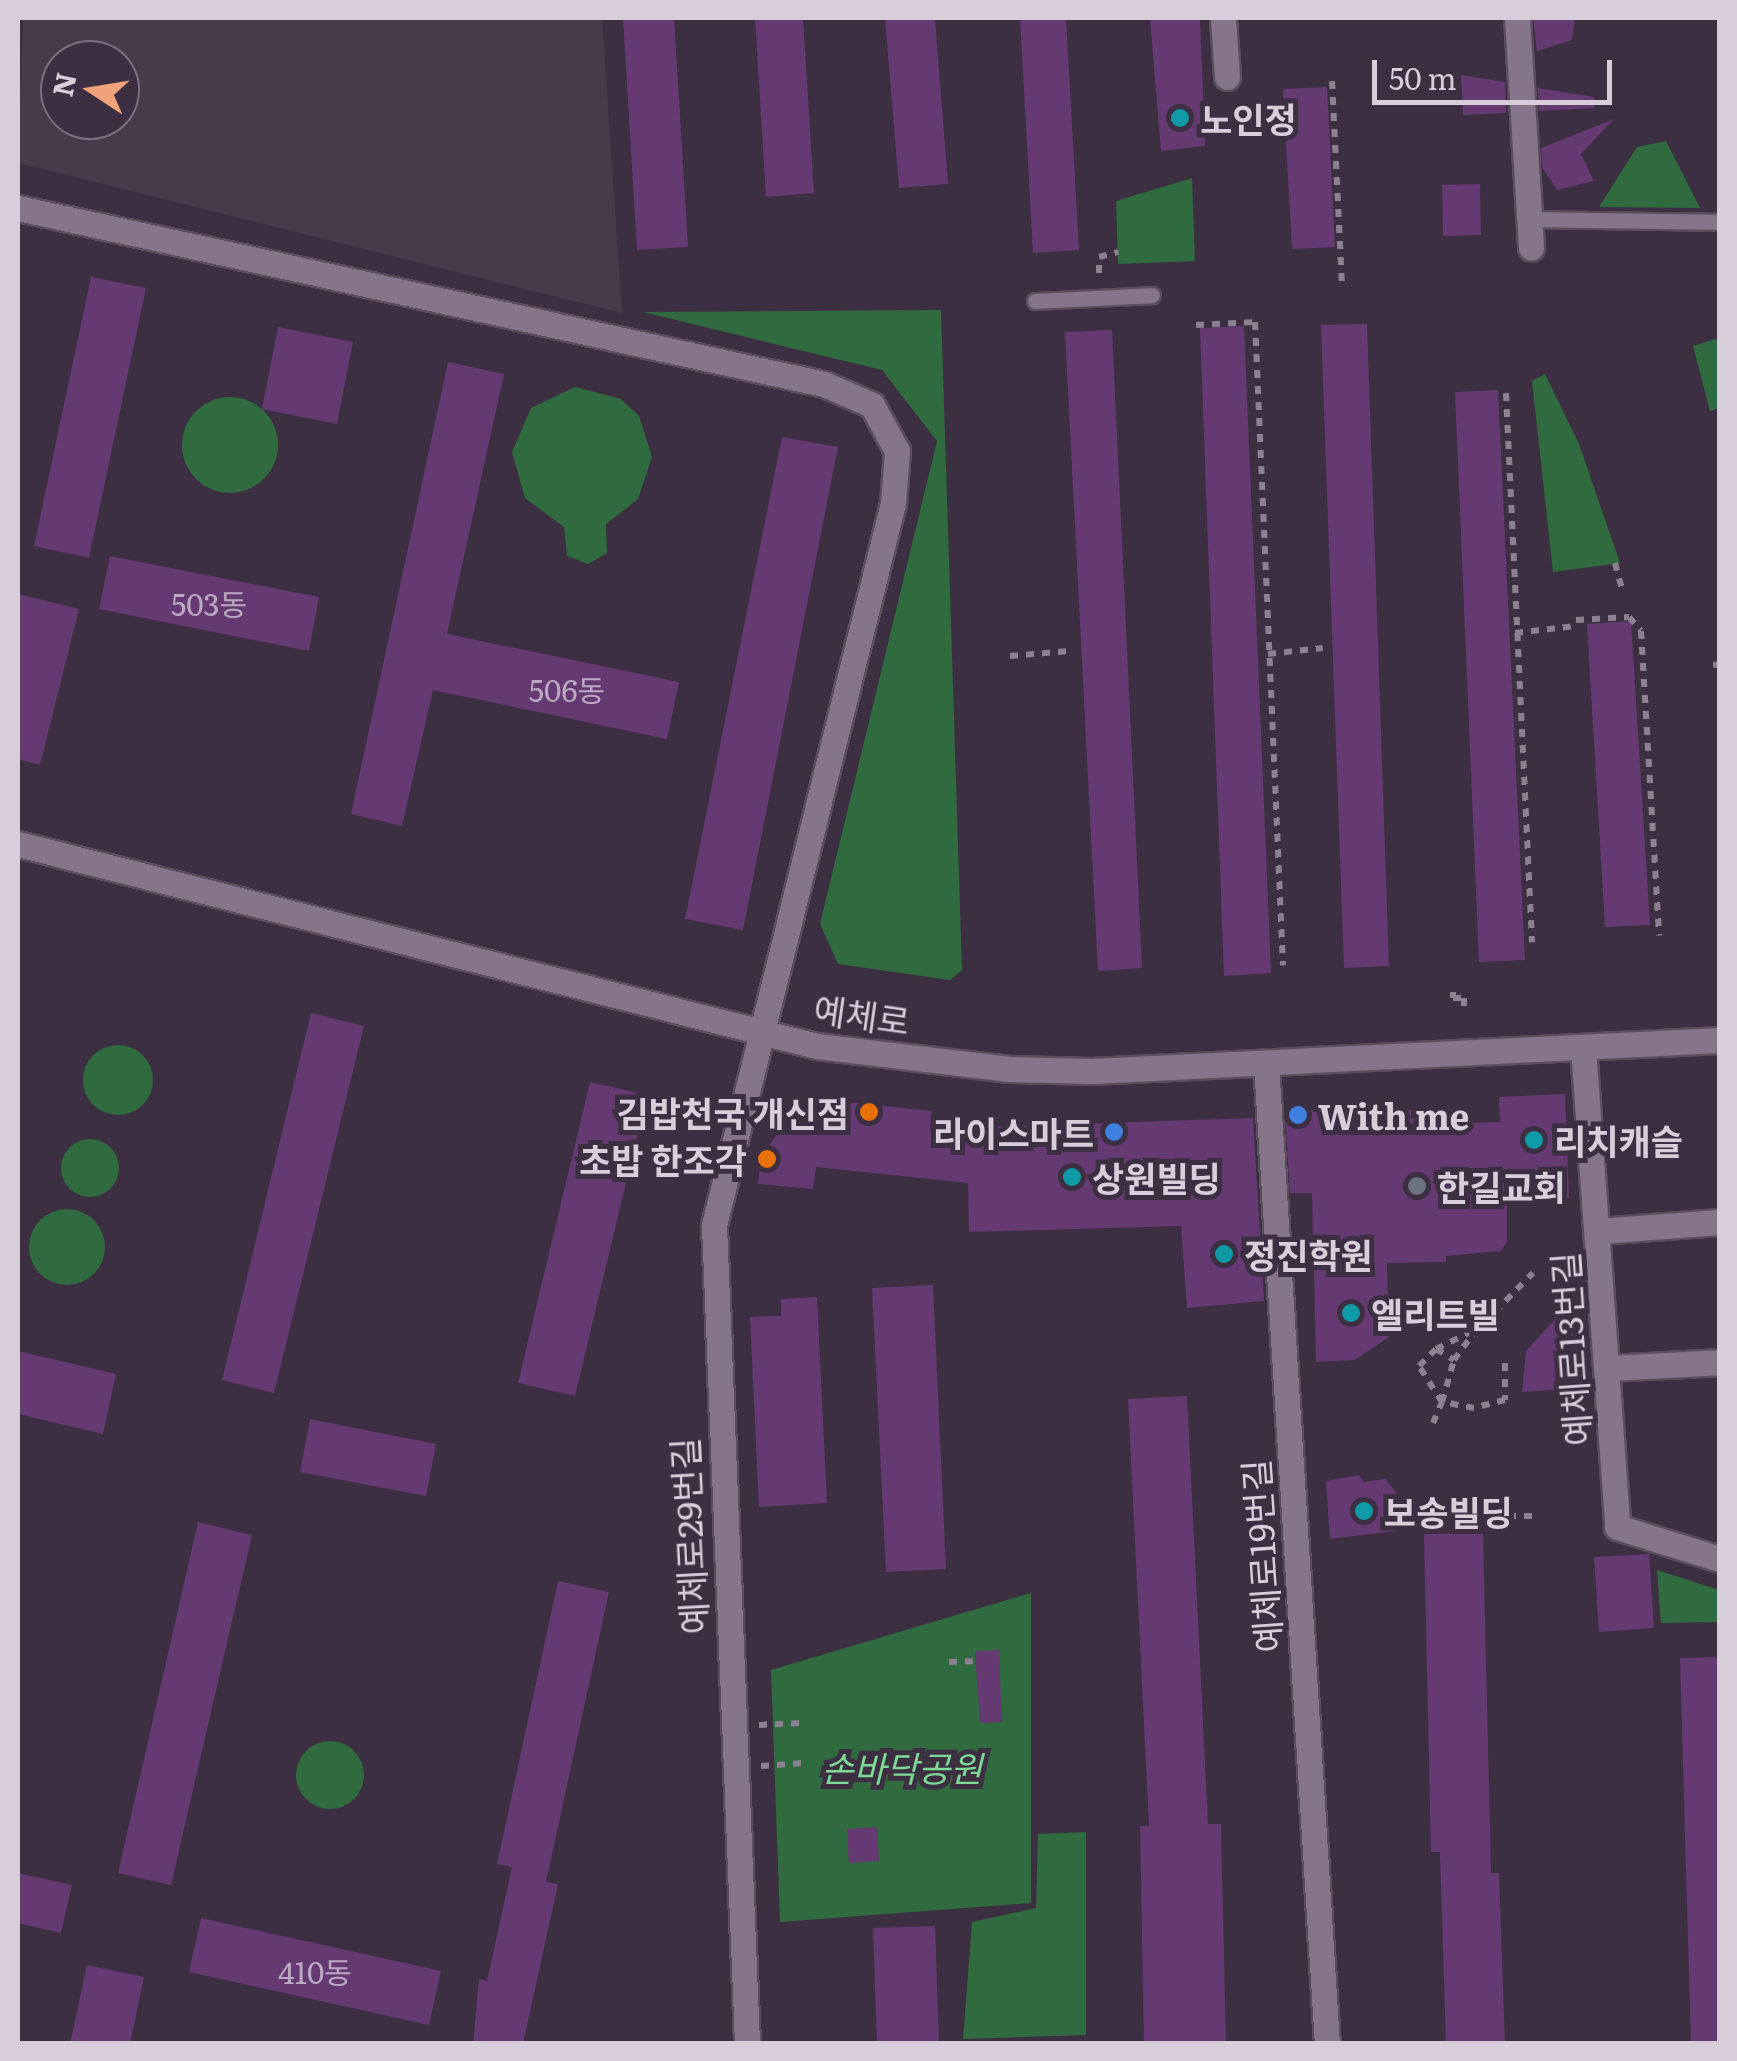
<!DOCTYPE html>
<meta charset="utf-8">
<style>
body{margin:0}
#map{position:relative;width:1737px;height:2061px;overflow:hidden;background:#3d2f42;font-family:Literata,"Noto Sans KR",serif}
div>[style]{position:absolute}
.education>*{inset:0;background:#473b4a}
.green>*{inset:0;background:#306a3f}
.round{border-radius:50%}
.building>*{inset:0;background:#653971}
.path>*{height:6px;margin-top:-3px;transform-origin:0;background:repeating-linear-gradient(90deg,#8c8190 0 8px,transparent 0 16px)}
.roads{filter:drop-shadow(2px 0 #5a4e5d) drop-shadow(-2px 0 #5a4e5d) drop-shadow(0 2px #5a4e5d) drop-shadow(0 -2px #5a4e5d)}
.lane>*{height:15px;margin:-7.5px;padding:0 7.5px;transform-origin:7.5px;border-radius:7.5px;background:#85748a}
.street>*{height:25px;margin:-12.5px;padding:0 12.5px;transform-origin:12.5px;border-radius:12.5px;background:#85748a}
.secondary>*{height:25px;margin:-12.5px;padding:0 12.5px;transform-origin:12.5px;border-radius:12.5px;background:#85748a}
.dots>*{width:28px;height:28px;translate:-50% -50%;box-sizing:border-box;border:5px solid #3d2f42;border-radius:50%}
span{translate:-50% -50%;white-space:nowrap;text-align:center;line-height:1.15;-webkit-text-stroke:10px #3d2f42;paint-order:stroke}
.number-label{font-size:30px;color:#baa9c0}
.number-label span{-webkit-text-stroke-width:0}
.poi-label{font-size:35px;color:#d7ceda;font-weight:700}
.left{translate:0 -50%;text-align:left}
.right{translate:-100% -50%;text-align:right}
.street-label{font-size:35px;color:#d7ceda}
.park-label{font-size:35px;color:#7dda94;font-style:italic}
.frame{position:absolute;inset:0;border:20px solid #d7ceda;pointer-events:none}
.north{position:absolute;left:40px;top:40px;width:100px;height:100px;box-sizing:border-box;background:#3d2f42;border:2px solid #7b6f7f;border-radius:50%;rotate:282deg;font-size:28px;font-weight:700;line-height:40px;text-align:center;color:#d7ceda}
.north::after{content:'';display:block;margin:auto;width:35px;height:45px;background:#f0a27a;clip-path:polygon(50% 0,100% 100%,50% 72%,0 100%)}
.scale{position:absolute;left:1372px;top:60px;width:240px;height:45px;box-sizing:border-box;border:5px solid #d7ceda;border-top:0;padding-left:12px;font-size:30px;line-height:35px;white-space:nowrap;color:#d7ceda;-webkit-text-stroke:8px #3d2f42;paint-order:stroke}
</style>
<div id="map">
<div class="education">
<i style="clip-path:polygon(evenodd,23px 18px,602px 18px,622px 313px,18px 163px,23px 18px,60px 60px,120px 60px,120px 120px,60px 120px,60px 60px)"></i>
</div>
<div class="green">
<i style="clip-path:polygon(1666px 141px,1700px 208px,1599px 207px,1637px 147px)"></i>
<i style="clip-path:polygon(1192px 178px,1195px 261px,1118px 264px,1116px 201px)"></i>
<i style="clip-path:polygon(941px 310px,962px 970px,950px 980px,838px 964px,820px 924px,937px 441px,882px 370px,643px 312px)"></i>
<i style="clip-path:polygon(1719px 338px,1719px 408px,1710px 411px,1693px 346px)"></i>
<i style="clip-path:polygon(1545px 374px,1579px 444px,1620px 563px,1553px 572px,1532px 381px)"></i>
<i style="clip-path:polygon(575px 387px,621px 399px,639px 416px,652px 457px,638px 499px,606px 524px,607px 553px,588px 564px,567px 556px,564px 527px,525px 498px,512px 452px,531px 408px)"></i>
<i class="round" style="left:182px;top:397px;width:96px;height:96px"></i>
<i class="round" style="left:83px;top:1045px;width:70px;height:70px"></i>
<i class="round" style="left:61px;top:1139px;width:58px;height:58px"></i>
<i class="round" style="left:29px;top:1209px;width:76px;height:76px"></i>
<i style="clip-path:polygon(1657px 1570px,1719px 1590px,1719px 1622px,1661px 1623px)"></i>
<i style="clip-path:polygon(1031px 1593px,1031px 1903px,780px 1922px,771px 1670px)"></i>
<i class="round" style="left:296px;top:1741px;width:68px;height:68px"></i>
<i style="clip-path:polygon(1086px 1832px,1086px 2035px,963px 2039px,972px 1922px,1036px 1908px,1038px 1834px)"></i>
</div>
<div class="building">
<i style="clip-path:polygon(623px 18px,674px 18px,688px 247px,637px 250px)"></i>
<i style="clip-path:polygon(755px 18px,803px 18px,814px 193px,766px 197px)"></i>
<i style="clip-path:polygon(885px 18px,935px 18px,948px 184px,899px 188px)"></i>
<i style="clip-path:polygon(1020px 18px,1066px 18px,1079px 250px,1033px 253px)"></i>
<i style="clip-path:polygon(1150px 18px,1200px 18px,1205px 146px,1161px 151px)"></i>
<i style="clip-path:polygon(1533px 18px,1575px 18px,1572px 40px,1537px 51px)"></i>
<i style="clip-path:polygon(1461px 75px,1505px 82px,1506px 113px,1463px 115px)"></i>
<i style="clip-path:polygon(1327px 87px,1335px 247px,1292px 249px,1283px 89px)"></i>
<i style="clip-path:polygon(1538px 88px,1594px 97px,1594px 108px,1539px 111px)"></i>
<i style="clip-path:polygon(1614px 119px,1581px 154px,1594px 181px,1557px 190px,1542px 167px,1541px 148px)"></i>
<i style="clip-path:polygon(1480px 184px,1481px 235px,1443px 236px,1442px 185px)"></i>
<i style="clip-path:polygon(91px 277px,146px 288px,89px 558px,34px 546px)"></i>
<i style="clip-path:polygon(1367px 324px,1389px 966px,1344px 968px,1321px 325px)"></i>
<i style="clip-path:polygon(1244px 326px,1271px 973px,1224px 976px,1200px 328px)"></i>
<i style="clip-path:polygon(278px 327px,353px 342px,337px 424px,262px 409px)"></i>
<i style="clip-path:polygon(1112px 330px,1142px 968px,1098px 971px,1065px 332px)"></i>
<i style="clip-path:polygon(448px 362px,504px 374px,447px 634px,679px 682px,667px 739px,433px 690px,402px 826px,351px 814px)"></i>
<i style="clip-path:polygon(1498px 390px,1525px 960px,1479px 962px,1455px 392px)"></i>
<i style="clip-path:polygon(782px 437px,838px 447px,743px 930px,685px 919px)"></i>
<i style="clip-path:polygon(110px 556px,319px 597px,309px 651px,99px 609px)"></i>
<i style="clip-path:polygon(18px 594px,79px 609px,40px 765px,18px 759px)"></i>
<i style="clip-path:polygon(1631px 621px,1650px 925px,1605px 927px,1587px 624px)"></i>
<i style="clip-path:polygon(311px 1013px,364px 1026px,274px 1393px,222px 1380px)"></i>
<i style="clip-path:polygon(590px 1082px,647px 1095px,575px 1396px,518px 1383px)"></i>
<i style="clip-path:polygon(1565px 1094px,1569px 1198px,1507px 1202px,1507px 1242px,1501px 1251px,1446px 1256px,1446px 1262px,1387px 1263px,1389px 1337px,1355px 1360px,1316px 1362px,1312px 1193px,1290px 1193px,1285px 1115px,1295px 1110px,1444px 1110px,1444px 1124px,1500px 1122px,1499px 1097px)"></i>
<i style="clip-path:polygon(845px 1102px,932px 1111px,930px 1129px,1253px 1118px,1264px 1301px,1187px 1308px,1181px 1226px,969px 1232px,968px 1183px,816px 1167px,813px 1189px,758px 1184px,761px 1157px,780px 1130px,821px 1108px,843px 1110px)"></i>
<i style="clip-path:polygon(933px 1285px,946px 1569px,886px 1572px,872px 1288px)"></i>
<i style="clip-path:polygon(817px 1297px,827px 1503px,759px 1507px,750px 1317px,781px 1316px,781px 1299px)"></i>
<i style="clip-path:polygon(1569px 1304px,1569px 1330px,1581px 1329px,1583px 1388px,1522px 1392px,1526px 1351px)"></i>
<i style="clip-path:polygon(18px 1351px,116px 1374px,103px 1434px,18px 1414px)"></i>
<i style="clip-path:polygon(1187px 1396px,1208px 1824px,1221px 1824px,1226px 2044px,1144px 2044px,1140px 1826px,1149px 1826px,1128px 1399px)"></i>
<i style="clip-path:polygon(310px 1419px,436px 1444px,426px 1496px,300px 1472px)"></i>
<i style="clip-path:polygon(1359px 1475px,1364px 1482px,1385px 1479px,1396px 1492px,1403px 1530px,1330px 1539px,1326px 1481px)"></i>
<i style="clip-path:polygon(198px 1522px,252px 1535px,171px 1885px,118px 1873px)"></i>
<i style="clip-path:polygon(1483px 1533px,1491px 1873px,1499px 1873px,1505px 2044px,1446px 2044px,1440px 1852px,1431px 1852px,1424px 1534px)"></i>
<i style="clip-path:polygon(1649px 1554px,1654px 1628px,1599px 1632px,1594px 1557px)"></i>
<i style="clip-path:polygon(558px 1581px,609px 1592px,546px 1882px,558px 1884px,523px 2044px,473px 2044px,479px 1979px,487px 1981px,512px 1867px,497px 1864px)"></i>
<i style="clip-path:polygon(999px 1650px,1002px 1722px,980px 1723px,975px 1651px)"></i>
<i style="clip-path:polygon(1720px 1657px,1720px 2044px,1691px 2044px,1680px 1658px)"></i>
<i style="clip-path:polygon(877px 1827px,879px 1861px,849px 1863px,847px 1829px)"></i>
<i style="clip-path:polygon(18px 1873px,72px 1885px,61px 1933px,18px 1923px)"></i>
<i style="clip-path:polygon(201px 1918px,441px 1971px,429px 2025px,189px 1972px)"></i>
<i style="clip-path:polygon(935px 1926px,939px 2044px,877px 2044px,873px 1928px)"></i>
<i style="clip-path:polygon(87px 1965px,144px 1977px,130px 2044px,70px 2044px)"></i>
</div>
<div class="path">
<i style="left:1332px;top:81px;width:207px;rotate:87.2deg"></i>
<i style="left:1099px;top:273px;width:16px;rotate:-90deg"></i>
<i style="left:1099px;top:257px;width:20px;rotate:-15deg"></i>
<i style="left:1196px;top:325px;width:59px;rotate:-2.9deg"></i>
<i style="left:1255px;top:322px;width:644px;rotate:87.51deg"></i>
<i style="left:1506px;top:393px;width:550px;rotate:87.29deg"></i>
<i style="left:1615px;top:563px;width:28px;rotate:75deg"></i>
<i style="left:1576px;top:620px;width:53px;rotate:-3.2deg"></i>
<i style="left:1629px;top:617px;width:18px;rotate:49deg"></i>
<i style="left:1641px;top:631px;width:305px;rotate:86.6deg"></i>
<i style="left:1515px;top:633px;width:61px;rotate:-6.5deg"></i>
<i style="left:1268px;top:654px;width:55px;rotate:-6.2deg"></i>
<i style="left:1010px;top:656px;width:59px;rotate:-4.8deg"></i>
<i style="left:1713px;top:665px;width:7px;rotate:-8deg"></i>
<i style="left:1453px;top:992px;width:6px;rotate:90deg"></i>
<i style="left:1453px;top:998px;width:11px"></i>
<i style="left:1464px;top:998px;width:8px;rotate:90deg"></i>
<i style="left:1436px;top:1349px;width:43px;rotate:-26deg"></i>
<i style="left:1505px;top:1363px;width:37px;rotate:90deg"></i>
<i style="left:1505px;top:1400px;width:32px;rotate:166deg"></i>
<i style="left:1474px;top:1408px;width:33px;rotate:-169deg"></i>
<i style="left:1442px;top:1402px;width:44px;rotate:-74.1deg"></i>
<i style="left:1454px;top:1360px;width:31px;rotate:-54deg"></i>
<i style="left:1472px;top:1335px;width:87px;rotate:-45.5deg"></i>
<i style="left:1433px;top:1423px;width:23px;rotate:-67deg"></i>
<i style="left:1442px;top:1402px;width:43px;rotate:-122.6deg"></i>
<i style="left:1419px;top:1366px;width:24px;rotate:-45deg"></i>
<i style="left:1436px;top:1349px;width:21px;rotate:31deg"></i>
<i style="left:1492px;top:1516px;width:45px"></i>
<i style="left:949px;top:1662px;width:24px;rotate:-2deg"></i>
<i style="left:759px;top:1725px;width:44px;rotate:-2.6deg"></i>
<i style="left:761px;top:1766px;width:42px;rotate:-4.1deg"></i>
</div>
<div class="roads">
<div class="lane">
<i style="left:1533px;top:219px;width:187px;rotate:0.9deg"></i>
<i style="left:1035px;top:301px;width:117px;rotate:-2.9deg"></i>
</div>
<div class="street">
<i style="left:1223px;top:18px;width:59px;rotate:86.1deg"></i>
<i style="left:1517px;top:18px;width:230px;rotate:86.5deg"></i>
<i style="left:18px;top:208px;width:825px;rotate:12.32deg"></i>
<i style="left:824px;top:384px;width:52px;rotate:23.6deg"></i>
<i style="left:872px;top:405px;width:52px;rotate:61.5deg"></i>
<i style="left:897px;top:451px;width:52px;rotate:94.4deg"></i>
<i style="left:893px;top:503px;width:744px;rotate:103.92deg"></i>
<i style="left:714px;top:1225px;width:820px;rotate:87.69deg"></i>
<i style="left:1583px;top:1047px;width:481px;rotate:85.9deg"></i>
<i style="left:1617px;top:1527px;width:108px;rotate:17.3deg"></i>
<i style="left:1266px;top:1064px;width:982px;rotate:86.44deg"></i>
<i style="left:1597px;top:1231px;width:123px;rotate:-4.2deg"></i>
<i style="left:1607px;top:1368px;width:113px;rotate:-3deg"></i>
</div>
<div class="secondary">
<i style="left:18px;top:844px;width:824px;rotate:14.19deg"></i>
<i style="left:817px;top:1046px;width:194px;rotate:6.8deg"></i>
<i style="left:1010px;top:1069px;width:82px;rotate:1.4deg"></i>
<i style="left:1092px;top:1071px;width:629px;rotate:-2.83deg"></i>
</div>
</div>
<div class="dots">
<i style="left:1180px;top:118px;background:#0f9aa8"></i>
<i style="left:869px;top:1112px;background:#e8710a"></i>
<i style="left:1298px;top:1115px;background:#3f7fe0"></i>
<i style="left:1114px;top:1132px;background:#3f7fe0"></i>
<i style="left:1534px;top:1140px;background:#0f9aa8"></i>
<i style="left:767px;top:1159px;background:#e8710a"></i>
<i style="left:1072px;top:1177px;background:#0f9aa8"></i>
<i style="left:1417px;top:1186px;background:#6b7280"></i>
<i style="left:1224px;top:1254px;background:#0f9aa8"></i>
<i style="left:1351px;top:1313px;background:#0f9aa8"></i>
<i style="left:1364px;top:1511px;background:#0f9aa8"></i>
</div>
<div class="number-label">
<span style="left:209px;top:603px">503동</span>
<span style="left:567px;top:689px">506동</span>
<span style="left:315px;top:1971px">410동</span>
</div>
<div class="poi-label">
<span class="left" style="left:1200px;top:118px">노인정</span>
<span class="right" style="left:849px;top:1112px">김밥천국 개신점</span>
<span class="left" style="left:1318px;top:1115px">With me</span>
<span class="right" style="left:1094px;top:1132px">라이스마트</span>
<span class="left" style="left:1554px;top:1140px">리치캐슬</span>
<span class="right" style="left:747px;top:1159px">초밥 한조각</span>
<span class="left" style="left:1092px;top:1177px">상원빌딩</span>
<span class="left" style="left:1437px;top:1186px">한길교회</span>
<span class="left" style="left:1244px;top:1254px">정진학원</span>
<span class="left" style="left:1371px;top:1313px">엘리트빌</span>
<span class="left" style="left:1384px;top:1511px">보송빌딩</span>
</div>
<div class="street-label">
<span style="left:862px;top:1014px;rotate:8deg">예체로</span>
<span style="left:1570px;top:1349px;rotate:-94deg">예체로13번길</span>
<span style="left:688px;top:1536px;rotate:-93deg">예체로29번길</span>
<span style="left:1261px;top:1556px;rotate:-94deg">예체로19번길</span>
</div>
<div class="park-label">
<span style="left:902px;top:1767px">손바닥공원</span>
</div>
<div class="frame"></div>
<div class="north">N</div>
<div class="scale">50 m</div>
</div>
